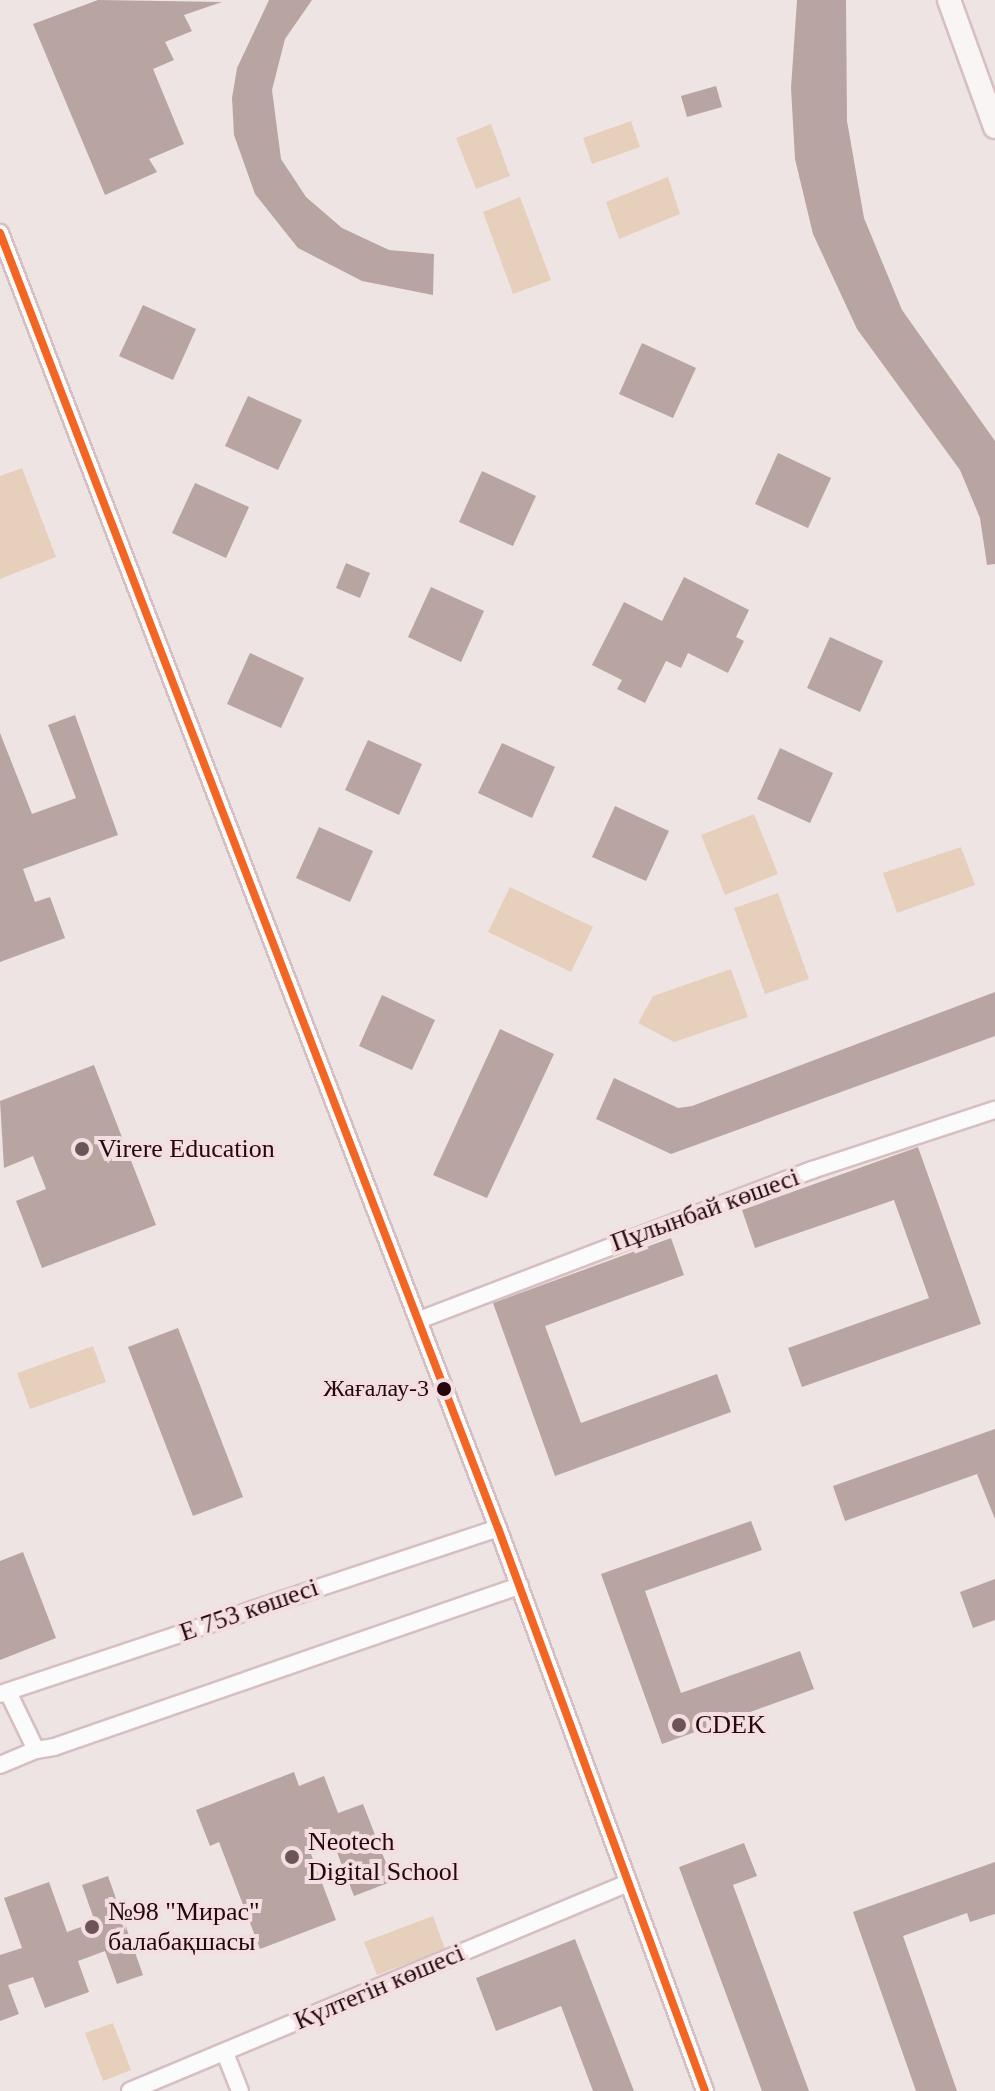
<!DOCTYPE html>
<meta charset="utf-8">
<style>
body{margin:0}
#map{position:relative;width:995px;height:2091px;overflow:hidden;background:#eee4e4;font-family:Georgia,serif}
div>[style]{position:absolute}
.green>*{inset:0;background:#e7d0bb}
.building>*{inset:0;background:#b8a4a1}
.roads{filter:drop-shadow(2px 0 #d6bfc1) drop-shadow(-2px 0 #d6bfc1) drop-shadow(0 2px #d6bfc1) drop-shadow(0 -2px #d6bfc1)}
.street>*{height:16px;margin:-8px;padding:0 8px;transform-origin:8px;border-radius:8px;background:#fcfbfb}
.secondary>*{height:22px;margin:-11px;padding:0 11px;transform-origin:11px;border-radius:11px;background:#f9f5f5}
.bus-1>*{height:8px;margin:-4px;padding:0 4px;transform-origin:4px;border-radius:4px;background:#f26522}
.dots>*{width:22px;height:22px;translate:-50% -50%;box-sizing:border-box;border:4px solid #f3dfe1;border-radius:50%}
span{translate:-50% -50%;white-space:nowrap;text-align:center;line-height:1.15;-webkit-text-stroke:8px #f3dfe1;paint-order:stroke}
.bus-label{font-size:24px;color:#27070d}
.right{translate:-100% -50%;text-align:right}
.poi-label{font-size:26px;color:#27070d}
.left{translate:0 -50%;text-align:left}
.street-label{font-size:26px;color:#27070d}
</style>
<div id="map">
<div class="green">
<i style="clip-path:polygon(631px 121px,640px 147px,592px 164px,583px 138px)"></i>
<i style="clip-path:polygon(491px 124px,510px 176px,476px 189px,456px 138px)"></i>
<i style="clip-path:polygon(668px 177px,680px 214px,619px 239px,606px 202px)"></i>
<i style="clip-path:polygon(520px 197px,551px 280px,513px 294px,483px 212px)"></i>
<i style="clip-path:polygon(22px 468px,56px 557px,0 579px,0 476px)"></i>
<i style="clip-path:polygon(754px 814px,778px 874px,725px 895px,701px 835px)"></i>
<i style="clip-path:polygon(961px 847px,975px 885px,897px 913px,883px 873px)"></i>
<i style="clip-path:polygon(510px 887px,593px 927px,571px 972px,488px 932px)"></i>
<i style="clip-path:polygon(778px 893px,809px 979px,765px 994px,734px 908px)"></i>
<i style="clip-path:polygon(731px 969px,748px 1017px,674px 1042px,638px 1023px,653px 996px)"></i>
<i style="clip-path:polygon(93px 1346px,106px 1382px,30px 1409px,17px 1373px)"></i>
<i style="clip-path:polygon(433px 1916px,445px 1949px,377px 1975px,364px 1942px)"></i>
<i style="clip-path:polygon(113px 2023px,131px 2070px,103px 2081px,85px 2033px)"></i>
</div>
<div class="building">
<i style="clip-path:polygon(98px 0,222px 2px,184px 15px,192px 31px,165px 42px,174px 60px,153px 69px,184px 144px,149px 159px,157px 172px,105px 195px,33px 24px)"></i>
<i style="clip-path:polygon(269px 0,312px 0,285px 39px,272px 90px,281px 159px,306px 197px,342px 228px,389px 250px,434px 254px,433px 295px,362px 281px,298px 248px,255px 194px,234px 135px,232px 98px,237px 68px)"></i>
<i style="clip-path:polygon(797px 0,846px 0,847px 121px,864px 218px,902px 310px,995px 441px,995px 564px,987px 565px,980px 518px,960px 470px,857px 329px,813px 234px,795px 159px,791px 88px)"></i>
<i style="clip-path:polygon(716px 86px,722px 107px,687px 117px,681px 96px)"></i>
<i style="clip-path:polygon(143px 305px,196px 329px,173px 380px,119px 356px)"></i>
<i style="clip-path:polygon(642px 343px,696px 368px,673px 418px,619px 394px)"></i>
<i style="clip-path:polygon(248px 396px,302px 420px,278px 470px,225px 446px)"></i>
<i style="clip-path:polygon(778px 453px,831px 478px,808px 528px,755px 504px)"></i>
<i style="clip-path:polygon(482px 471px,536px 496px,513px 546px,459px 522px)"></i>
<i style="clip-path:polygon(195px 483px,249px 507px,226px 558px,172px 533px)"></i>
<i style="clip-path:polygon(346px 563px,370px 573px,360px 598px,336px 588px)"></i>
<i style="clip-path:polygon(684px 577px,749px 610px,736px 637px,744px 641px,728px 673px,688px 653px,681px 668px,666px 661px,645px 703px,617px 689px,622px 680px,592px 665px,624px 602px,662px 621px)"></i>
<i style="clip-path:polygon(431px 587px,484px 611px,461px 662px,408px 637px)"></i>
<i style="clip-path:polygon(830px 637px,883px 661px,860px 712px,807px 688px)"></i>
<i style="clip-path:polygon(250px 653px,304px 678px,281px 728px,227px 704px)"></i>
<i style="clip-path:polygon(75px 715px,118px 835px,23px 869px,35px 902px,50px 897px,65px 938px,0 962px,0 733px,32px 814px,76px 798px,48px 725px)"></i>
<i style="clip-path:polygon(368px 740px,422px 764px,399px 815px,345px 790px)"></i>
<i style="clip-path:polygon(502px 743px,555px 767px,532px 818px,478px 793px)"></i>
<i style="clip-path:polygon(780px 748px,833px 773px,810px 823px,757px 799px)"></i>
<i style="clip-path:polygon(615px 806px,669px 831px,646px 881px,592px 857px)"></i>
<i style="clip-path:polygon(319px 827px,373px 851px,350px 902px,296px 878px)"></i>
<i style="clip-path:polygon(995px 992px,995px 1036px,671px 1154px,596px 1119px,614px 1078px,678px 1108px,692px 1106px)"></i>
<i style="clip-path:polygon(382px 995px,435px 1020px,412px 1070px,359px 1046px)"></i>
<i style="clip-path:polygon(500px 1029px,554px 1054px,487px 1198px,433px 1175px)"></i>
<i style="clip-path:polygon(94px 1065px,156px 1225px,42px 1268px,16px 1201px,46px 1189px,33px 1156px,4px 1168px,0 1101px)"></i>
<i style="clip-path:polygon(918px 1147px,981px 1324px,802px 1387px,788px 1348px,929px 1298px,894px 1200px,755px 1248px,742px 1210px)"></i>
<i style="clip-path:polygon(671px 1238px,684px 1275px,545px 1326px,581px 1423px,717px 1374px,731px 1412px,555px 1476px,493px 1303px)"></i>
<i style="clip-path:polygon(178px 1328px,243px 1497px,193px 1516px,128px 1347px)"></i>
<i style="clip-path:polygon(995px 1429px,995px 1519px,977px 1474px,845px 1521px,833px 1486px)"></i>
<i style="clip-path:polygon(751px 1521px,762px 1550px,645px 1591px,681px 1693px,800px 1651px,814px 1689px,662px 1744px,601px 1574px)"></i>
<i style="clip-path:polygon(23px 1552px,56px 1638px,0 1660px,0 1561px)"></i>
<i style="clip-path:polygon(995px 1579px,995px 1620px,973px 1628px,960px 1592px)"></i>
<i style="clip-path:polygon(294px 1772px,299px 1786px,324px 1776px,338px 1813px,363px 1804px,393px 1881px,354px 1896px,331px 1837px,308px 1846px,336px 1920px,260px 1949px,219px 1842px,210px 1846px,196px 1810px)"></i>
<i style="clip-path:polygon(744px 1843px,757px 1876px,733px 1885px,809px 2091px,762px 2091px,679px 1867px)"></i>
<i style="clip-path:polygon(995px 1862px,995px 1914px,970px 1922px,967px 1913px,903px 1936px,957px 2091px,916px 2091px,853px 1912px)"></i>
<i style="clip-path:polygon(108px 1876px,143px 1975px,117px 1984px,105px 1951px,78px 1961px,89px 1992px,45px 2008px,33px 1977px,8px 1985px,19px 2014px,0 2021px,0 1955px,22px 1948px,4px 1898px,49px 1882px,67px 1932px,95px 1922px,82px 1885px)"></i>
<i style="clip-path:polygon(575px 1939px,634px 2091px,593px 2091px,561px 2006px,496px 2031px,476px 1978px)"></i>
</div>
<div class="roads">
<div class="street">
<i style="left:0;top:233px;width:1387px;rotate:68.97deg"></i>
<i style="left:498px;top:1528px;width:600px;rotate:69.81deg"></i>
<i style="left:419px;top:1320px;width:421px;rotate:-20.9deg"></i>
<i style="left:812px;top:1170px;width:193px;rotate:-18.2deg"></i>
<i style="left:8px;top:1692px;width:64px;rotate:64.2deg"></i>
<i style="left:36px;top:1750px;width:18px;rotate:-9deg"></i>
<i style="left:54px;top:1747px;width:493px;rotate:-19.1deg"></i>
<i style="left:0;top:1694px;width:525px;rotate:-18.43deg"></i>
<i style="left:0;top:1765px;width:39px;rotate:-23deg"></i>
<i style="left:225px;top:2053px;width:41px;rotate:68.5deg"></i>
<i style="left:130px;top:2091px;width:540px;rotate:-22.67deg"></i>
</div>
<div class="secondary">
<i style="left:949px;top:0;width:135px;rotate:70.1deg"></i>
</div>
</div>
<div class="bus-1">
<i style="left:0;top:233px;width:1387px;rotate:68.97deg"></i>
<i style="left:498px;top:1528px;width:600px;rotate:69.81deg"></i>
</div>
<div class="dots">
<i style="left:82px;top:1149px;background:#6d5458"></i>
<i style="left:444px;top:1389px;background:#27070d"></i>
<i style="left:679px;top:1725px;background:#6d5458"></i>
<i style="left:292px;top:1857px;background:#6d5458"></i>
<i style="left:92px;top:1927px;background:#6d5458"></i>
</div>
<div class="bus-label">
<span class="right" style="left:429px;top:1389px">Жағалау-3</span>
</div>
<div class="poi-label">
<span class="left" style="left:98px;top:1149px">Virere Education</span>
<span class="left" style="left:695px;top:1725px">CDEK</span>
<span class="left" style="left:308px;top:1857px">Neotech<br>Digital School</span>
<span class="left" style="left:108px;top:1927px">№98 "Мирас"<br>балабақшасы</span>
</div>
<div class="street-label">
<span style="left:705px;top:1210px;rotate:-20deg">Пұлынбай көшесі</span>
<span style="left:249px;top:1610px;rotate:-19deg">Е 753 көшесі</span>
<span style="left:379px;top:1987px;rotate:-23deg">Күлтегін көшесі</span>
</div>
</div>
